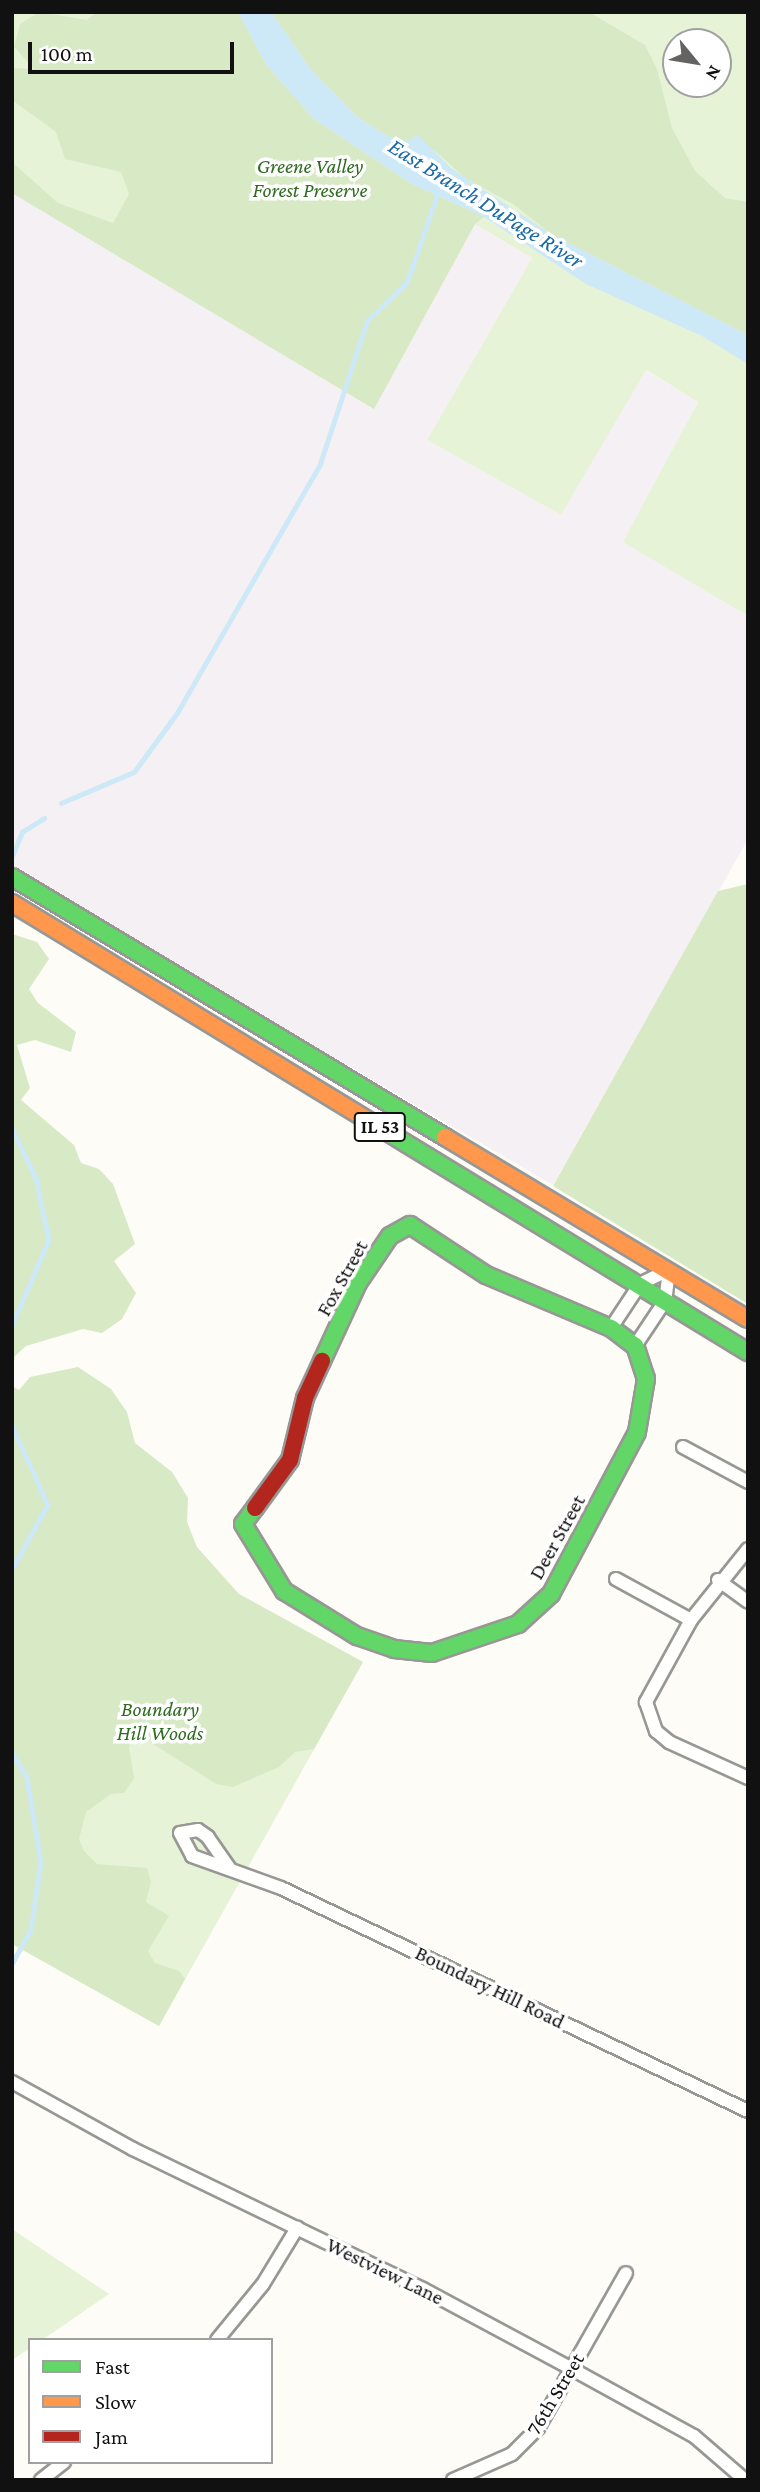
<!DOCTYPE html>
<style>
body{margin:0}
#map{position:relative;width:760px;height:2492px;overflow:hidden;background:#fdfcf7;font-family:"Crimson Pro",serif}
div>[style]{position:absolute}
.industrial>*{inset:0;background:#f5f0f3}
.green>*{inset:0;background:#e7f3d7}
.forest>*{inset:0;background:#d8eac5}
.water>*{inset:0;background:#cde8f7}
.stream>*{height:4.5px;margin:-2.25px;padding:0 2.25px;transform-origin:2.25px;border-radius:2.25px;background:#cde8f7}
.roads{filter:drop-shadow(2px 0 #979795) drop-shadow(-2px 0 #979795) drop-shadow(0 2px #979795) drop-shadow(0 -2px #979795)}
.street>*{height:12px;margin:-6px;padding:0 6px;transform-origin:6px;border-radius:6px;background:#fffffe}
.fast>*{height:16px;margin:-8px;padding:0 8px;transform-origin:8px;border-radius:8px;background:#63d668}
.slow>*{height:16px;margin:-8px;padding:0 8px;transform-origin:8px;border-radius:8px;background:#ff974d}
.jam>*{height:16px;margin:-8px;padding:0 8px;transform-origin:8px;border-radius:8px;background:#b3261e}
span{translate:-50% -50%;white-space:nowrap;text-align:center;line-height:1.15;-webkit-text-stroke:7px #fff;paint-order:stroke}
.shield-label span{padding:2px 5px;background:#fff;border:2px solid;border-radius:5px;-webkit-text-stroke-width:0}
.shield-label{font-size:19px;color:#111;font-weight:700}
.park-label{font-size:21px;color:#2f6b1f;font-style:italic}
.street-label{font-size:21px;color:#111}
.water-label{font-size:23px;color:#1768a6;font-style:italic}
.frame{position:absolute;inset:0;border:14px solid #111;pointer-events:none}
.legend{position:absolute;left:28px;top:2338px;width:245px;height:126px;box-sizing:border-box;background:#fff;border:2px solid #a0a0a0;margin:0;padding:9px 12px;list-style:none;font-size:21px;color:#111}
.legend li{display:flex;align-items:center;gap:14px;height:35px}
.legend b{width:35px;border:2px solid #a0a0a0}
.north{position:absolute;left:662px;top:28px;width:70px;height:70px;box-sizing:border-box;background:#fff;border:2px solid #a0a0a0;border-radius:50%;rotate:120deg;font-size:19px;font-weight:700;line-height:28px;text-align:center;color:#111}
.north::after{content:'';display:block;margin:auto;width:24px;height:32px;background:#646362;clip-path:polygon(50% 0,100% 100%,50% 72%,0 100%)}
.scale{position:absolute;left:28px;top:42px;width:206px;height:32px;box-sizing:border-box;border:4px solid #111;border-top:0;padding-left:9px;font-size:21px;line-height:24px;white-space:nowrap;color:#111;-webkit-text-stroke:5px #fff;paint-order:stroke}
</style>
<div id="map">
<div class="industrial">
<i style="clip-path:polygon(12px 193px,374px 408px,475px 224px,532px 258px,427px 440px,561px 515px,645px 370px,698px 402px,624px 542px,748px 616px,748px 839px,553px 1185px,12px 870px)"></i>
</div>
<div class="green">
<i style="clip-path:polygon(evenodd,12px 12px,748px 12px,748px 616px,623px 542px,698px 402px,646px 370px,561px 515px,427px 440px,532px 258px,475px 224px,374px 409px,12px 193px,12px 12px,676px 42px,718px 42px,718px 84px,676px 84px,676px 42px)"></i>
<i style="clip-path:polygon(12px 1470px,363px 1662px,159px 2026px,12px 1944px)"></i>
<i style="clip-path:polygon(12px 2229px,109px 2294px,42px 2340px,30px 2340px,30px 2348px,12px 2360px)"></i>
</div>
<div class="forest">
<i style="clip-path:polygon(39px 12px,87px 20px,96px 12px,238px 12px,267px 66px,314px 119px,412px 184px,484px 217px,475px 224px,374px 409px,12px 193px,12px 162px,58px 203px,113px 223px,129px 194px,121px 172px,65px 159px,56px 132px,12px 100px,12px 68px,34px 69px,14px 47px,20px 24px)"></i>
<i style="clip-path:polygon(271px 12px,589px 12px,645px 45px,657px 69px,672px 128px,695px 171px,725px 198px,748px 202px,748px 335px,551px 234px,513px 204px,465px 178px,435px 151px,387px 136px,356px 116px,309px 67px)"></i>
<i style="clip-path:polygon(748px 884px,748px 1304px,553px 1186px,718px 891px)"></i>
<i style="clip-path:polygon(12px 934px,37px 942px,49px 959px,29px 989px,38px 1003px,76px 1032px,71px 1052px,35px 1040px,17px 1045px,30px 1088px,21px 1100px,74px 1145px,81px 1163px,99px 1169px,113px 1184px,135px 1244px,114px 1261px,136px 1293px,122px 1319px,102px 1333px,83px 1329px,26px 1346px,15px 1356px,12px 1370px)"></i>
<i style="clip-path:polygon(78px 1367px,111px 1389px,127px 1412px,135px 1443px,172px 1472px,188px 1498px,187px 1522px,197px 1547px,239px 1594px,363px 1662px,314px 1749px,295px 1752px,279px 1767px,233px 1787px,216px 1784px,139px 1735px,129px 1747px,134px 1778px,124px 1793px,111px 1794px,86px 1812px,79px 1839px,84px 1851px,97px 1864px,147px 1868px,151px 1882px,146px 1902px,169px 1916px,148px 1951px,155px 1963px,179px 1971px,185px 1979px,159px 2026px,12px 1944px,12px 1386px,19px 1390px,30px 1377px)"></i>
</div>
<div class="water">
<i style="clip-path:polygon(238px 12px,271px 12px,309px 67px,356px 116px,387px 136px,407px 141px,418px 135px,451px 168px,551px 234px,748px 335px,748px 364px,702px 336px,586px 284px,484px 217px,412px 184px,314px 119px,267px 66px)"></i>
</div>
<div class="stream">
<i style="left:367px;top:321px;width:56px;rotate:-44.3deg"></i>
<i style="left:407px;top:282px;width:95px;rotate:-71deg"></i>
<i style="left:61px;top:803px;width:79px;rotate:-23deg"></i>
<i style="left:134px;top:772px;width:73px;rotate:-53.9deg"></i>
<i style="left:177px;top:713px;width:287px;rotate:-60.1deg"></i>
<i style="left:320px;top:464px;width:151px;rotate:-71.8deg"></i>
<i style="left:22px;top:832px;width:26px;rotate:-32deg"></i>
<i style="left:12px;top:856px;width:26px;rotate:-67deg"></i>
<i style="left:12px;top:1128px;width:55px;rotate:64.4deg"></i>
<i style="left:36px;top:1178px;width:63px;rotate:78.2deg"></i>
<i style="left:49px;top:1240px;width:94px;rotate:113.3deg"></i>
<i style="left:12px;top:1425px;width:88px;rotate:65.8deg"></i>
<i style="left:48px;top:1505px;width:74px;rotate:119deg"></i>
<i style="left:12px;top:1753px;width:28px;rotate:58deg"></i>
<i style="left:27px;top:1777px;width:86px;rotate:80.6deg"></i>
<i style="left:41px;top:1862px;width:69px;rotate:98.4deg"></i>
<i style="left:31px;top:1930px;width:39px;rotate:119deg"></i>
</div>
<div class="roads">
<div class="street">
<i style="left:611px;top:1328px;width:53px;rotate:-56.6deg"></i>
<i style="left:640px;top:1284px;width:32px;rotate:-26deg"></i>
<i style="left:669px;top:1270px;width:31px;rotate:97deg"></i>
<i style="left:665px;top:1301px;width:54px;rotate:123.7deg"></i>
<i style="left:683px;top:1447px;width:74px;rotate:28.3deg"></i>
<i style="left:748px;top:1549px;width:91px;rotate:128.8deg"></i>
<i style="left:691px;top:1620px;width:94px;rotate:118.8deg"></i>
<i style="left:646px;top:1702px;width:31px;rotate:71deg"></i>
<i style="left:656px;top:1731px;width:17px;rotate:40deg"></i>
<i style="left:669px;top:1742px;width:87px;rotate:24.5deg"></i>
<i style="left:616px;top:1579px;width:85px;rotate:28.7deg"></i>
<i style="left:718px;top:1580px;width:37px;rotate:36deg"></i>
<i style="left:230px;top:1869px;width:39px;rotate:-125deg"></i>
<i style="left:208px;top:1837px;width:12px;rotate:-145deg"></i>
<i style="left:198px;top:1830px;width:18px;rotate:171deg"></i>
<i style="left:180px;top:1833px;width:26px;rotate:62deg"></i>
<i style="left:192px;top:1856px;width:95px;rotate:19.8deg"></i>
<i style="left:281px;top:1888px;width:518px;rotate:25.53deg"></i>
<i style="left:12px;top:2082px;width:138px;rotate:29deg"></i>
<i style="left:133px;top:2149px;width:322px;rotate:25.8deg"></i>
<i style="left:423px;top:2289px;width:169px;rotate:28.2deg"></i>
<i style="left:572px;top:2369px;width:139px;rotate:28.8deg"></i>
<i style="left:694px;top:2436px;width:67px;rotate:40.8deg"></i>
<i style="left:217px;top:2340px;width:72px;rotate:-50.6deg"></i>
<i style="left:263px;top:2284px;width:66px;rotate:-58.7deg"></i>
<i style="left:41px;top:2480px;width:29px;rotate:-38deg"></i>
<i style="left:453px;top:2480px;width:64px;rotate:-23.8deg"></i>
<i style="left:512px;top:2454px;width:37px;rotate:-45deg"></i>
<i style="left:538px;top:2428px;width:178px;rotate:-60.4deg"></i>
</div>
<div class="fast">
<i style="left:12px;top:877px;width:505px;rotate:30.98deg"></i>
<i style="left:376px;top:1125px;width:436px;rotate:31.4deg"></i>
<i style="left:322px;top:1361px;width:86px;rotate:-65.2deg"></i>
<i style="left:358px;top:1283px;width:57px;rotate:-55.8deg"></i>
<i style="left:390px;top:1236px;width:23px;rotate:-29deg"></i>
<i style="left:255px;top:1508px;width:20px;rotate:127deg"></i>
<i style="left:243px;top:1524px;width:79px;rotate:58.5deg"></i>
<i style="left:284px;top:1591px;width:86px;rotate:31.7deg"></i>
<i style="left:357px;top:1636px;width:39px;rotate:19deg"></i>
<i style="left:394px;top:1649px;width:38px;rotate:6deg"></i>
<i style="left:432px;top:1653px;width:91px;rotate:-18.6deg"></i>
<i style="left:518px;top:1624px;width:45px;rotate:-42.3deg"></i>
<i style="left:551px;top:1594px;width:183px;rotate:-62deg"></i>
<i style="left:637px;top:1432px;width:54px;rotate:-80.4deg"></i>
<i style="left:646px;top:1379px;width:35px;rotate:-108deg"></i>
<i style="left:635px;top:1346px;width:30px;rotate:-143deg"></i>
<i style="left:611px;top:1328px;width:136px;rotate:-157deg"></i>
<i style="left:486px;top:1275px;width:91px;rotate:-146.7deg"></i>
</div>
<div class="slow">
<i style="left:12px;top:903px;width:426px;rotate:31.4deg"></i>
<i style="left:445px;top:1137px;width:353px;rotate:31deg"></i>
</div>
<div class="jam">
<i style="left:255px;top:1508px;width:59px;rotate:-53.9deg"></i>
<i style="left:290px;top:1460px;width:64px;rotate:-76.4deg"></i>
<i style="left:305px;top:1398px;width:41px;rotate:-65.3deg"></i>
</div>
</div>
<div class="shield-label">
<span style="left:380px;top:1127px">IL 53</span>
</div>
<div class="park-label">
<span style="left:310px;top:178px">Greene Valley<br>Forest Preserve</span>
<span style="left:160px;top:1721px">Boundary<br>Hill Woods</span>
</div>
<div class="street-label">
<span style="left:342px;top:1278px;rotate:-61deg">Fox Street</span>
<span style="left:557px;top:1537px;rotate:-61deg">Deer Street</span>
<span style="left:490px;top:1987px;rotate:26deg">Boundary Hill Road</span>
<span style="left:385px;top:2271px;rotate:26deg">Westview Lane</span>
<span style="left:555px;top:2394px;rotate:-59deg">76th Street</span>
</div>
<div class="water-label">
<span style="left:486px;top:203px;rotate:32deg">East Branch DuPage River</span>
</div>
<div class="frame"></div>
<ul class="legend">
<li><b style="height:9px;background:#63d668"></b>Fast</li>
<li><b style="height:9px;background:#ff974d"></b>Slow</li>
<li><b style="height:9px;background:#b3261e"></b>Jam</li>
</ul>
<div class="north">N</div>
<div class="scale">100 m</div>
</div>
